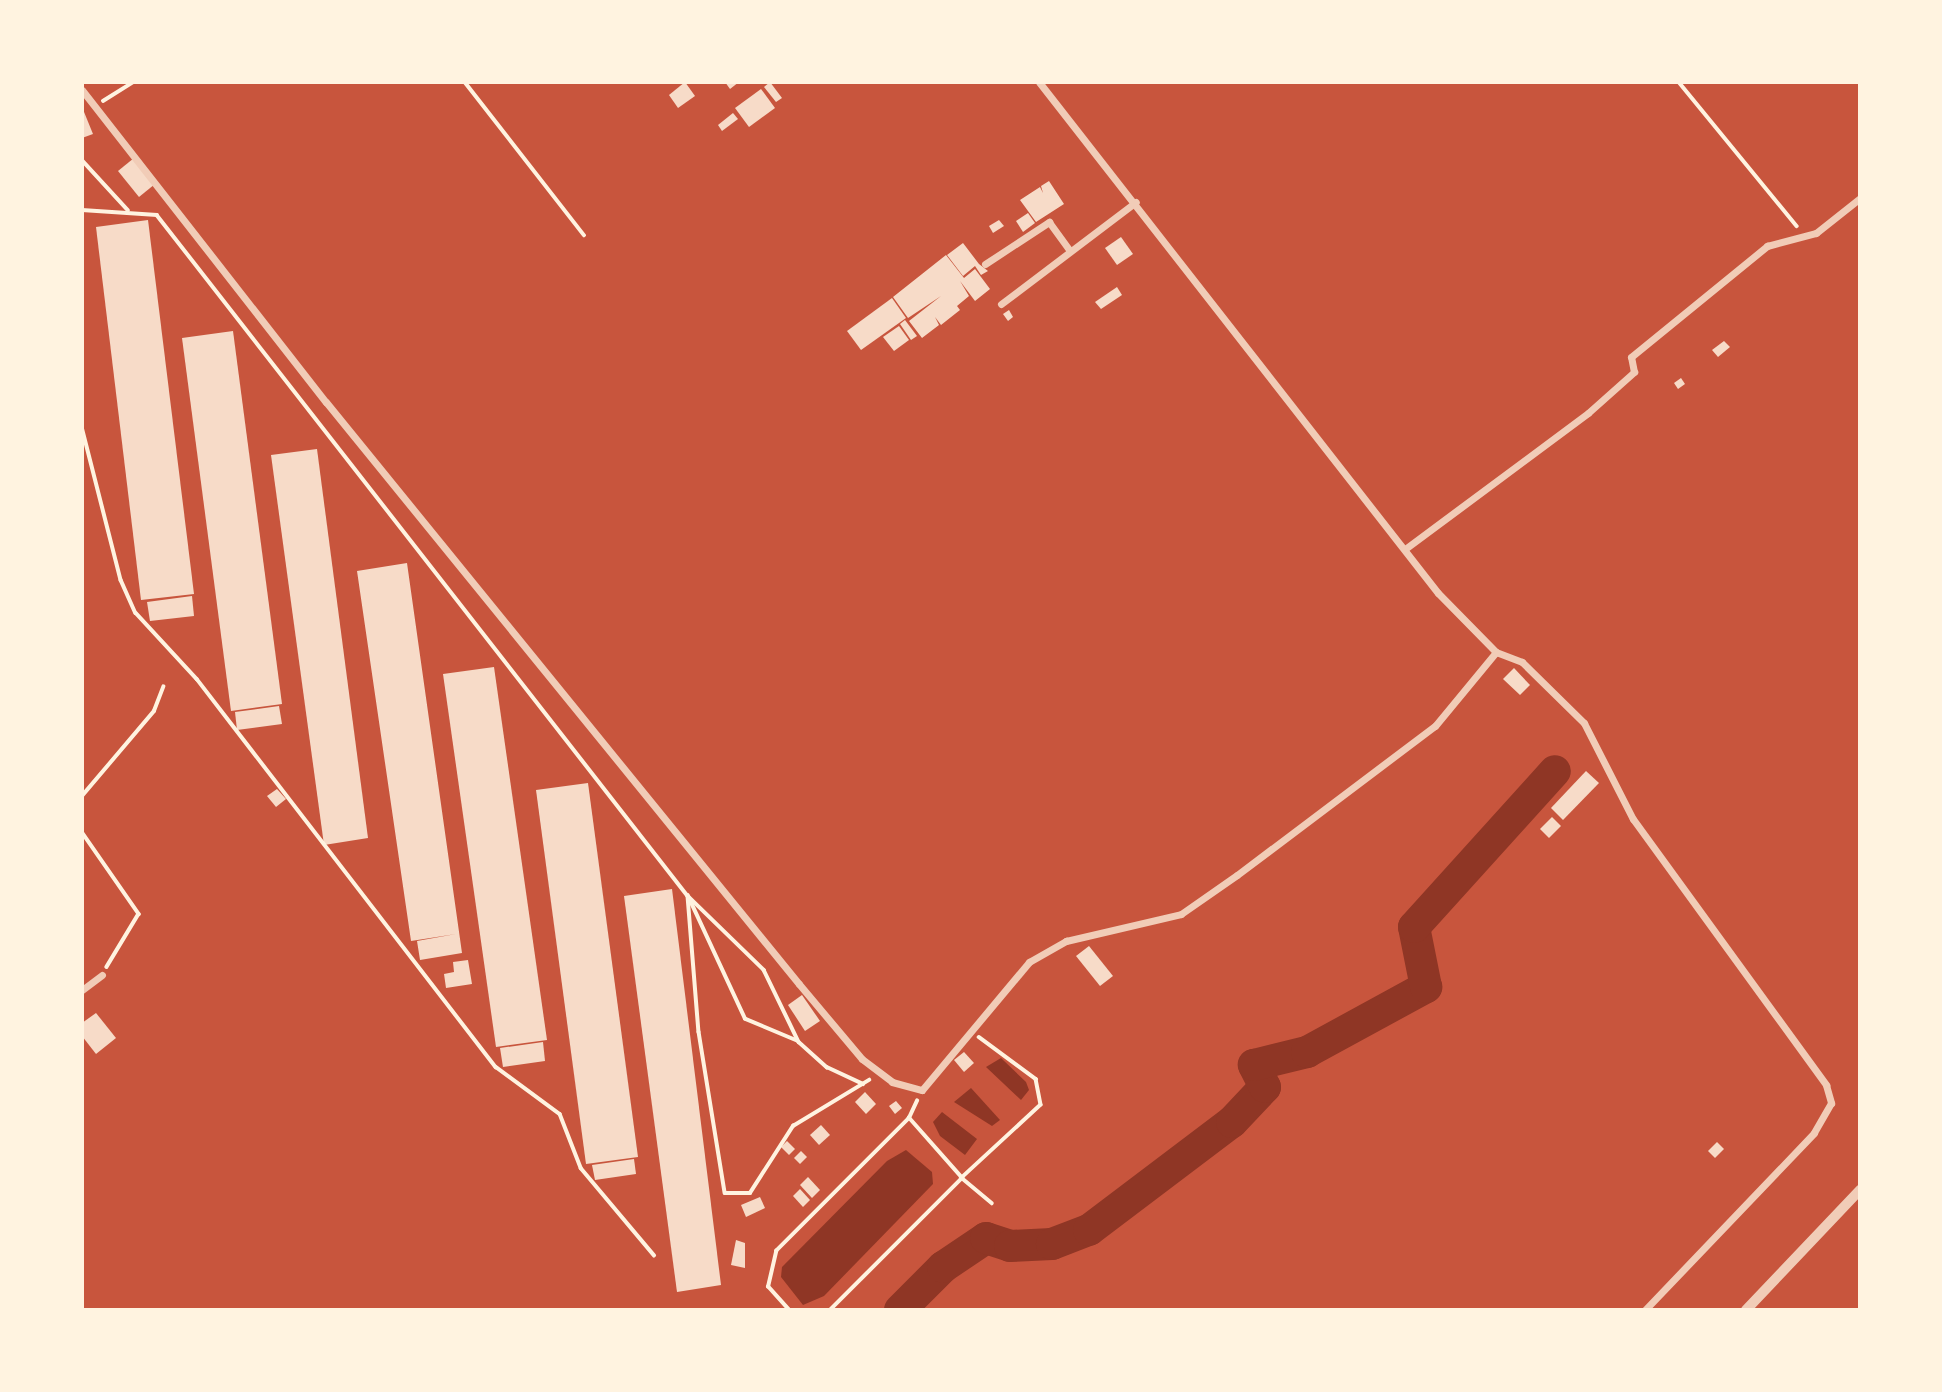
<!DOCTYPE html>
<style>
body{margin:0}
#map{position:relative;width:1942px;height:1392px;overflow:hidden;background:#c8553d;font-family:"Archivo Narrow",sans-serif}
div>[style]{position:absolute}
.water>*{inset:0;background:#8f3625}
.river>*{height:32px;margin:-16px;padding:0 16px;transform-origin:16px;border-radius:16px;background:#8f3625}
.building>*{inset:0;background:#f7dbc8}
.path>*{height:3.5px;margin:-1.75px;padding:0 1.75px;transform-origin:1.75px;border-radius:1.75px;background:#fff3e0}
.minor>*{height:7px;margin:-3.5px;padding:0 3.5px;transform-origin:3.5px;border-radius:3.5px;background:#f1ccb7}
.tertiary>*{height:10px;margin:-5px;padding:0 5px;transform-origin:5px;border-radius:5px;background:#f1ccb7}
span{translate:-50% -50%;white-space:nowrap;text-align:center;line-height:1.15;-webkit-text-stroke:6px #fff3e0;paint-order:stroke}
.frame{position:absolute;inset:0;border:84px solid #fff3e0;pointer-events:none}
</style>
<div id="map">
<div class="water">
<i style="clip-path:polygon(1001px 1058px,1026px 1082px,1029px 1090px,1021px 1100px,986px 1067px)"></i>
<i style="clip-path:polygon(971px 1088px,1000px 1120px,992px 1126px,954px 1102px)"></i>
<i style="clip-path:polygon(942px 1112px,977px 1139px,965px 1155px,940px 1136px,933px 1122px)"></i>
<i style="clip-path:polygon(906px 1150px,932px 1172px,933px 1184px,824px 1296px,803px 1305px,781px 1277px,782px 1267px,887px 1161px)"></i>
</div>
<div class="river">
<i style="left:900px;top:1310px;width:61px;rotate:-45deg"></i>
<i style="left:943px;top:1267px;width:52px;rotate:-34deg"></i>
<i style="left:986px;top:1238px;width:25px;rotate:18deg"></i>
<i style="left:1010px;top:1246px;width:42px;rotate:-2.7deg"></i>
<i style="left:1052px;top:1244px;width:40px;rotate:-21deg"></i>
<i style="left:1089px;top:1230px;width:179px;rotate:-37.1deg"></i>
<i style="left:1232px;top:1122px;width:48px;rotate:-46.7deg"></i>
<i style="left:1265px;top:1087px;width:25px;rotate:-117deg"></i>
<i style="left:1254px;top:1065px;width:55px;rotate:-13.8deg"></i>
<i style="left:1307px;top:1052px;width:136px;rotate:-28.6deg"></i>
<i style="left:1426px;top:987px;width:61px;rotate:-101.3deg"></i>
<i style="left:1414px;top:927px;width:210px;rotate:-47.9deg"></i>
</div>
<div class="building">
<i style="clip-path:polygon(685px 82px,695px 96px,678px 108px,669px 95px)"></i>
<i style="clip-path:polygon(725px 82px,739px 82px,730px 89px)"></i>
<i style="clip-path:polygon(770px 82px,782px 98px,776px 102px,764px 87px)"></i>
<i style="clip-path:polygon(761px 89px,775px 108px,749px 127px,735px 108px)"></i>
<i style="clip-path:polygon(82px 107px,93px 134px,82px 138px)"></i>
<i style="clip-path:polygon(733px 113px,738px 119px,722px 131px,718px 125px)"></i>
<i style="clip-path:polygon(134px 158px,155px 184px,139px 197px,118px 171px)"></i>
<i style="clip-path:polygon(1049px 181px,1064px 204px,1036px 222px,1020px 200px,1040px 187px,1043px 193px,1041px 186px)"></i>
<i style="clip-path:polygon(1028px 213px,1035px 223px,1023px 232px,1016px 221px)"></i>
<i style="clip-path:polygon(148px 220px,194px 594px,141px 600px,96px 227px)"></i>
<i style="clip-path:polygon(999px 220px,1004px 226px,993px 233px,989px 226px)"></i>
<i style="clip-path:polygon(1121px 237px,1133px 254px,1117px 265px,1105px 248px)"></i>
<i style="clip-path:polygon(963px 243px,979px 264px,988px 271px,981px 275px,975px 266px,963px 276px,947px 255px)"></i>
<i style="clip-path:polygon(946px 255px,964px 278px,975px 269px,990px 289px,975px 301px,960px 281px,969px 296px,957px 306px,960px 310px,941px 325px,935px 317px,939px 325px,922px 338px,909px 321px,941px 296px,908px 318px,893px 297px)"></i>
<i style="clip-path:polygon(1117px 287px,1122px 295px,1101px 309px,1095px 302px)"></i>
<i style="clip-path:polygon(892px 298px,906px 318px,861px 350px,847px 331px)"></i>
<i style="clip-path:polygon(1009px 310px,1013px 317px,1008px 321px,1003px 314px)"></i>
<i style="clip-path:polygon(905px 320px,917px 336px,911px 340px,900px 324px)"></i>
<i style="clip-path:polygon(899px 326px,909px 340px,894px 351px,883px 337px)"></i>
<i style="clip-path:polygon(233px 331px,282px 704px,231px 711px,182px 338px)"></i>
<i style="clip-path:polygon(1724px 341px,1730px 347px,1718px 357px,1712px 350px)"></i>
<i style="clip-path:polygon(1681px 378px,1685px 384px,1678px 389px,1674px 383px)"></i>
<i style="clip-path:polygon(317px 449px,368px 838px,324px 845px,271px 455px)"></i>
<i style="clip-path:polygon(407px 563px,462px 953px,420px 960px,417px 941px,456px 934px,411px 941px,357px 571px)"></i>
<i style="clip-path:polygon(192px 596px,194px 616px,150px 621px,147px 602px)"></i>
<i style="clip-path:polygon(494px 667px,547px 1040px,496px 1047px,443px 674px)"></i>
<i style="clip-path:polygon(1514px 668px,1530px 685px,1520px 695px,1503px 679px)"></i>
<i style="clip-path:polygon(279px 706px,282px 724px,237px 730px,235px 712px)"></i>
<i style="clip-path:polygon(1586px 771px,1599px 783px,1563px 820px,1551px 808px)"></i>
<i style="clip-path:polygon(588px 783px,638px 1157px,586px 1164px,536px 790px)"></i>
<i style="clip-path:polygon(277px 789px,286px 799px,276px 807px,267px 796px)"></i>
<i style="clip-path:polygon(1552px 817px,1561px 826px,1549px 838px,1540px 829px)"></i>
<i style="clip-path:polygon(672px 889px,721px 1285px,677px 1292px,624px 896px)"></i>
<i style="clip-path:polygon(1089px 946px,1113px 976px,1100px 986px,1076px 956px)"></i>
<i style="clip-path:polygon(468px 960px,472px 984px,446px 988px,444px 974px,454px 972px,453px 962px)"></i>
<i style="clip-path:polygon(802px 995px,820px 1021px,805px 1031px,788px 1005px)"></i>
<i style="clip-path:polygon(96px 1013px,116px 1038px,96px 1054px,82px 1036px,82px 1023px)"></i>
<i style="clip-path:polygon(543px 1042px,545px 1061px,503px 1067px,500px 1048px)"></i>
<i style="clip-path:polygon(964px 1052px,974px 1063px,964px 1072px,954px 1060px)"></i>
<i style="clip-path:polygon(865px 1092px,876px 1104px,866px 1114px,855px 1102px)"></i>
<i style="clip-path:polygon(896px 1101px,902px 1108px,895px 1114px,889px 1106px)"></i>
<i style="clip-path:polygon(821px 1125px,830px 1135px,819px 1145px,810px 1135px)"></i>
<i style="clip-path:polygon(787px 1141px,795px 1149px,789px 1155px,781px 1147px)"></i>
<i style="clip-path:polygon(1717px 1142px,1724px 1149px,1715px 1158px,1708px 1151px)"></i>
<i style="clip-path:polygon(801px 1151px,807px 1157px,800px 1164px,794px 1158px)"></i>
<i style="clip-path:polygon(634px 1159px,636px 1174px,595px 1180px,592px 1165px)"></i>
<i style="clip-path:polygon(808px 1177px,820px 1190px,812px 1198px,800px 1185px)"></i>
<i style="clip-path:polygon(800px 1189px,810px 1200px,803px 1207px,793px 1196px)"></i>
<i style="clip-path:polygon(760px 1197px,765px 1208px,746px 1217px,741px 1205px)"></i>
<i style="clip-path:polygon(736px 1240px,745px 1243px,745px 1268px,731px 1265px)"></i>
</div>
<div class="path">
<i style="left:465px;top:82px;width:194px;rotate:52.1deg"></i>
<i style="left:1679px;top:82px;width:186px;rotate:50.7deg"></i>
<i style="left:103px;top:101px;width:36px;rotate:-32deg"></i>
<i style="left:82px;top:160px;width:68px;rotate:47.4deg"></i>
<i style="left:82px;top:210px;width:75px;rotate:3.8deg"></i>
<i style="left:157px;top:215px;width:864px;rotate:52.06deg"></i>
<i style="left:688px;top:896px;width:106px;rotate:44.2deg"></i>
<i style="left:764px;top:970px;width:80px;rotate:64.1deg"></i>
<i style="left:799px;top:1042px;width:38px;rotate:42deg"></i>
<i style="left:827px;top:1067px;width:40px;rotate:25deg"></i>
<i style="left:82px;top:427px;width:158px;rotate:75.7deg"></i>
<i style="left:121px;top:580px;width:36px;rotate:66deg"></i>
<i style="left:136px;top:613px;width:90px;rotate:47.3deg"></i>
<i style="left:197px;top:679px;width:490px;rotate:52.4deg"></i>
<i style="left:496px;top:1067px;width:79px;rotate:36.3deg"></i>
<i style="left:560px;top:1114px;width:58px;rotate:68.7deg"></i>
<i style="left:581px;top:1168px;width:114px;rotate:50deg"></i>
<i style="left:82px;top:796px;width:111px;rotate:-49.7deg"></i>
<i style="left:154px;top:711px;width:26px;rotate:-69deg"></i>
<i style="left:82px;top:832px;width:100px;rotate:55.2deg"></i>
<i style="left:139px;top:914px;width:62px;rotate:121.1deg"></i>
<i style="left:979px;top:1037px;width:71px;rotate:36.4deg"></i>
<i style="left:1036px;top:1079px;width:26px;rotate:79deg"></i>
<i style="left:1041px;top:1105px;width:108px;rotate:137.3deg"></i>
<i style="left:962px;top:1178px;width:39px;rotate:40deg"></i>
<i style="left:797px;top:1041px;width:56px;rotate:-157.1deg"></i>
<i style="left:745px;top:1019px;width:136px;rotate:-114.9deg"></i>
<i style="left:688px;top:896px;width:136px;rotate:85.4deg"></i>
<i style="left:699px;top:1032px;width:163px;rotate:80.8deg"></i>
<i style="left:725px;top:1193px;width:25px"></i>
<i style="left:750px;top:1193px;width:80px;rotate:-57.3deg"></i>
<i style="left:793px;top:1126px;width:89px;rotate:-31.2deg"></i>
<i style="left:789px;top:1310px;width:31px;rotate:-132deg"></i>
<i style="left:768px;top:1287px;width:37px;rotate:-77deg"></i>
<i style="left:776px;top:1251px;width:188px;rotate:-45deg"></i>
<i style="left:909px;top:1118px;width:19px;rotate:-65deg"></i>
<i style="left:830px;top:1310px;width:187px;rotate:-45deg"></i>
<i style="left:962px;top:1178px;width:80px;rotate:-131.5deg"></i>
</div>
<div class="minor">
<i style="left:1039px;top:82px;width:648px;rotate:52.02deg"></i>
<i style="left:1438px;top:593px;width:83px;rotate:45.5deg"></i>
<i style="left:1496px;top:652px;width:28px;rotate:21deg"></i>
<i style="left:1522px;top:662px;width:87px;rotate:44.5deg"></i>
<i style="left:1584px;top:723px;width:108px;rotate:63deg"></i>
<i style="left:1633px;top:819px;width:329px;rotate:54deg"></i>
<i style="left:1826px;top:1085px;width:19px;rotate:74deg"></i>
<i style="left:1831px;top:1103px;width:34px;rotate:120deg"></i>
<i style="left:1814px;top:1133px;width:245px;rotate:133.7deg"></i>
<i style="left:82px;top:90px;width:396px;rotate:52deg"></i>
<i style="left:326px;top:402px;width:750px;rotate:50.9deg"></i>
<i style="left:799px;top:984px;width:98px;rotate:50deg"></i>
<i style="left:862px;top:1059px;width:38px;rotate:37deg"></i>
<i style="left:892px;top:1082px;width:31px;rotate:15deg"></i>
<i style="left:922px;top:1090px;width:167px;rotate:-50.1deg"></i>
<i style="left:1029px;top:962px;width:43px;rotate:-29.6deg"></i>
<i style="left:1066px;top:941px;width:118px;rotate:-13.2deg"></i>
<i style="left:1181px;top:914px;width:68px;rotate:-34.9deg"></i>
<i style="left:1237px;top:875px;width:248px;rotate:-37deg"></i>
<i style="left:1435px;top:726px;width:96px;rotate:-50.5deg"></i>
<i style="left:985px;top:264px;width:77px;rotate:-33.3deg"></i>
<i style="left:1049px;top:222px;width:34px;rotate:54deg"></i>
<i style="left:1001px;top:304px;width:169px;rotate:-37.1deg"></i>
<i style="left:1405px;top:549px;width:228px;rotate:-36.6deg"></i>
<i style="left:1588px;top:413px;width:62px;rotate:-41.7deg"></i>
<i style="left:1634px;top:372px;width:15px;rotate:-101deg"></i>
<i style="left:1631px;top:357px;width:176px;rotate:-39.2deg"></i>
<i style="left:1767px;top:246px;width:51px;rotate:-14.9deg"></i>
<i style="left:1816px;top:233px;width:56px;rotate:-38.5deg"></i>
<i style="left:82px;top:990px;width:25px;rotate:-37deg"></i>
</div>
<div class="tertiary">
<i style="left:1746px;top:1310px;width:166px;rotate:-46.5deg"></i>
</div>
<div class="frame"></div>
</div>
